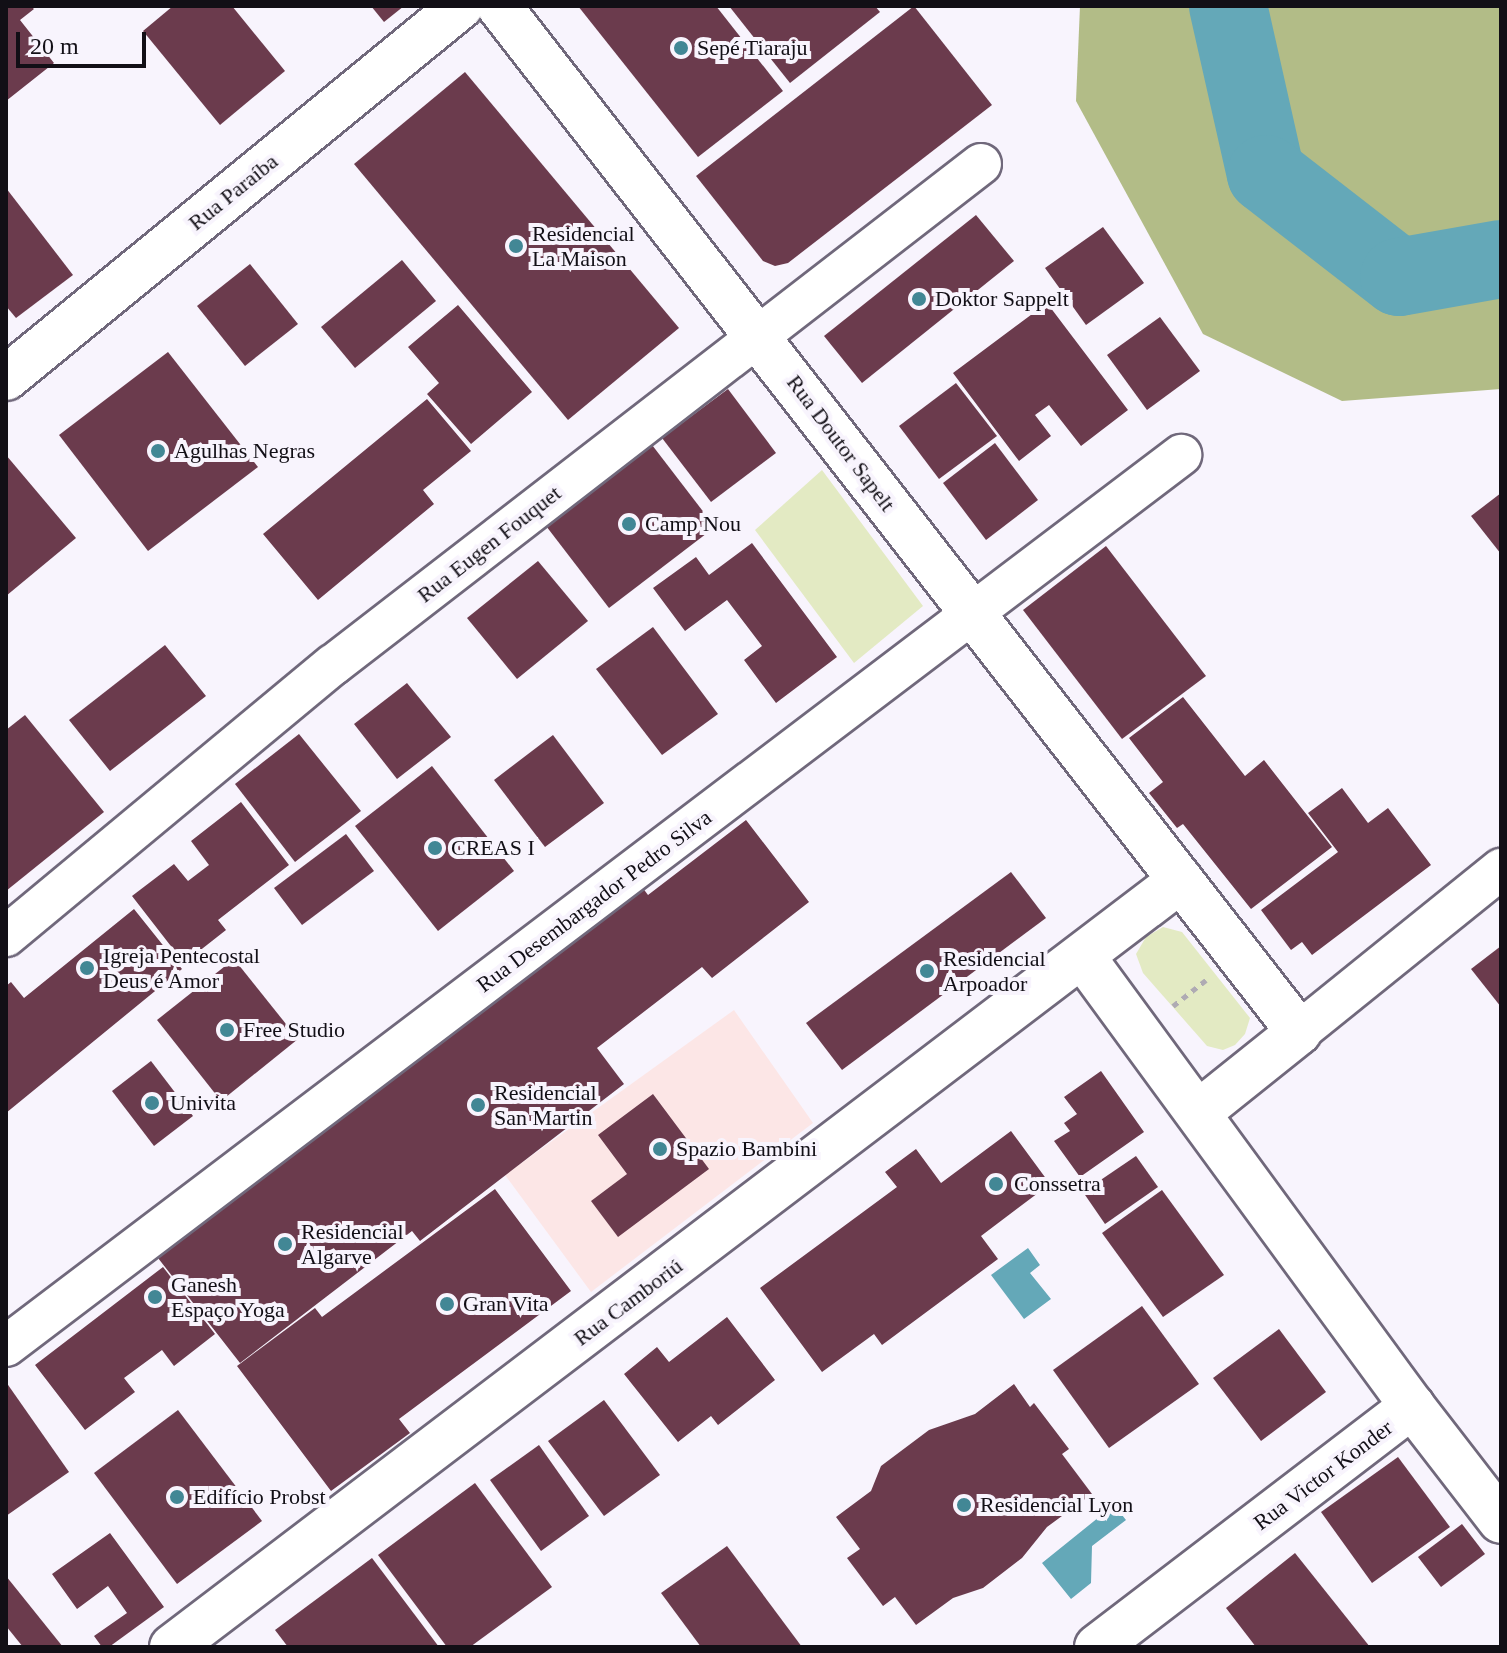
<!DOCTYPE html>
<meta charset="utf-8">
<style>
body{margin:0}
#map{position:relative;width:1507px;height:1653px;overflow:hidden;background:#f8f4fd;font-family:Georgia,serif}
div>[style]{position:absolute}
.education>*{inset:0;background:#fce6e6}
.green>*{inset:0;background:#e3eac3}
.forest>*{inset:0;background:#b2bc87}
.water>*{inset:0;background:#64a8b8}
.river>*{height:78px;margin:-39px;padding:0 39px;transform-origin:39px;border-radius:39px;background:#64a8b8}
.building>*{inset:0;background:#6b3b4d}
.path>*{height:5px;margin-top:-2.5px;transform-origin:0;background:repeating-linear-gradient(90deg,#afabb3 0 6px,transparent 0 12px)}
.roads{filter:drop-shadow(2px 0 #70687b) drop-shadow(-2px 0 #70687b) drop-shadow(0 2px #70687b) drop-shadow(0 -2px #70687b)}
.minor>*{height:40px;margin:-20px;padding:0 20px;transform-origin:20px;border-radius:20px;background:#fff}
.tertiary>*{height:44px;margin:-22px;padding:0 22px;transform-origin:22px;border-radius:22px;background:#fff}
.dots>*{width:22px;height:22px;translate:-50% -50%;box-sizing:border-box;border:4px solid #f8f4fd;border-radius:50%}
span{translate:-50% -50%;white-space:nowrap;text-align:center;line-height:1.15;-webkit-text-stroke:8px #f8f4fd;paint-order:stroke}
.poi-label{font-size:22px;color:#120f16}
.left{translate:0 -50%;text-align:left}
.street-label{font-size:22px;color:#120f16}
.frame{position:absolute;inset:0;border:8px solid #120f16;pointer-events:none}
.scale{position:absolute;left:16px;top:32px;width:130px;height:36px;box-sizing:border-box;border:4px solid #120f16;border-top:0;padding-left:10px;font-size:24px;line-height:28px;white-space:nowrap;color:#120f16;-webkit-text-stroke:6px #f8f4fd;paint-order:stroke}
</style>
<div id="map">
<div class="education">
<i style="clip-path:polygon(734px 1010px,813px 1123px,591px 1292px,505px 1175px)"></i>
</div>
<div class="green">
<i style="clip-path:polygon(822px 470px,923px 606px,854px 663px,755px 530px)"></i>
<i style="clip-path:polygon(1163px 927px,1182px 932px,1250px 1018px,1245px 1034px,1235px 1045px,1223px 1050px,1207px 1046px,1143px 973px,1136px 954px,1146px 937px)"></i>
</div>
<div class="forest">
<i style="clip-path:polygon(1080px 6px,1501px 6px,1501px 389px,1342px 401px,1203px 334px,1076px 101px)"></i>
</div>
<div class="water">
<i style="clip-path:polygon(1028px 1248px,1040px 1265px,1030px 1273px,1051px 1299px,1024px 1319px,991px 1275px)"></i>
<i style="clip-path:polygon(1114px 1505px,1126px 1520px,1092px 1546px,1091px 1583px,1071px 1599px,1042px 1563px)"></i>
</div>
<div class="river">
<i style="left:1228px;top:6px;width:172px;rotate:77.3deg"></i>
<i style="left:1266px;top:174px;width:168px;rotate:37.8deg"></i>
<i style="left:1399px;top:277px;width:104px;rotate:-10deg"></i>
</div>
<div class="building">
<i style="clip-path:polygon(6px 6px,31px 6px,34px 9px,20px 20px,54px 63px,6px 101px)"></i>
<i style="clip-path:polygon(173px 6px,232px 6px,285px 71px,220px 125px,143px 31px)"></i>
<i style="clip-path:polygon(371px 6px,404px 6px,384px 22px)"></i>
<i style="clip-path:polygon(578px 6px,716px 6px,783px 91px,698px 157px)"></i>
<i style="clip-path:polygon(729px 6px,875px 6px,880px 12px,790px 83px)"></i>
<i style="clip-path:polygon(914px 6px,992px 105px,788px 263px,775px 266px,763px 261px,696px 176px)"></i>
<i style="clip-path:polygon(465px 72px,679px 328px,568px 420px,354px 164px)"></i>
<i style="clip-path:polygon(6px 188px,73px 275px,16px 318px,6px 306px)"></i>
<i style="clip-path:polygon(976px 215px,1014px 261px,862px 383px,824px 336px)"></i>
<i style="clip-path:polygon(1103px 227px,1144px 283px,1086px 325px,1045px 268px)"></i>
<i style="clip-path:polygon(402px 260px,436px 301px,355px 368px,321px 327px)"></i>
<i style="clip-path:polygon(250px 264px,298px 324px,245px 366px,197px 306px)"></i>
<i style="clip-path:polygon(1047px 303px,1128px 410px,1081px 446px,1049px 405px,1035px 415px,1051px 436px,1019px 461px,953px 373px)"></i>
<i style="clip-path:polygon(458px 305px,532px 392px,471px 444px,427px 394px,439px 383px,408px 347px)"></i>
<i style="clip-path:polygon(1160px 317px,1200px 371px,1147px 410px,1107px 355px)"></i>
<i style="clip-path:polygon(168px 352px,258px 467px,148px 551px,59px 435px)"></i>
<i style="clip-path:polygon(956px 383px,997px 436px,939px 479px,899px 426px)"></i>
<i style="clip-path:polygon(728px 389px,776px 453px,711px 502px,662px 438px)"></i>
<i style="clip-path:polygon(427px 399px,471px 451px,423px 490px,434px 504px,318px 600px,263px 534px)"></i>
<i style="clip-path:polygon(649px 441px,715px 527px,609px 608px,543px 522px)"></i>
<i style="clip-path:polygon(995px 443px,1038px 500px,986px 540px,943px 483px)"></i>
<i style="clip-path:polygon(6px 455px,76px 538px,6px 596px)"></i>
<i style="clip-path:polygon(1501px 493px,1501px 554px,1471px 516px)"></i>
<i style="clip-path:polygon(752px 543px,837px 657px,776px 703px,744px 660px,762px 646px,727px 600px,685px 631px,653px 588px,696px 557px,709px 575px)"></i>
<i style="clip-path:polygon(1106px 546px,1206px 676px,1122px 739px,1023px 610px)"></i>
<i style="clip-path:polygon(538px 561px,588px 621px,517px 679px,467px 618px)"></i>
<i style="clip-path:polygon(653px 627px,718px 714px,662px 755px,596px 669px)"></i>
<i style="clip-path:polygon(165px 645px,206px 696px,110px 771px,69px 720px)"></i>
<i style="clip-path:polygon(407px 683px,451px 737px,397px 779px,354px 724px)"></i>
<i style="clip-path:polygon(1183px 697px,1245px 776px,1264px 760px,1332px 847px,1251px 909px,1183px 824px,1177px 828px,1149px 793px,1163px 782px,1129px 738px)"></i>
<i style="clip-path:polygon(25px 715px,104px 812px,6px 891px,6px 730px)"></i>
<i style="clip-path:polygon(299px 734px,361px 811px,295px 862px,235px 784px)"></i>
<i style="clip-path:polygon(553px 735px,604px 803px,545px 847px,494px 780px)"></i>
<i style="clip-path:polygon(432px 766px,514px 871px,438px 931px,355px 826px)"></i>
<i style="clip-path:polygon(1342px 788px,1368px 823px,1388px 808px,1431px 865px,1312px 955px,1302px 942px,1291px 950px,1261px 910px,1338px 852px,1308px 813px)"></i>
<i style="clip-path:polygon(241px 802px,289px 865px,218px 920px,226px 930px,184px 963px,132px 896px,174px 864px,188px 881px,209px 865px,191px 841px)"></i>
<i style="clip-path:polygon(746px 820px,809px 902px,712px 978px,702px 967px,597px 1048px,624px 1084px,420px 1241px,412px 1231px,240px 1363px,158px 1258px,642px 887px,648px 895px)"></i>
<i style="clip-path:polygon(346px 834px,374px 871px,302px 925px,274px 888px)"></i>
<i style="clip-path:polygon(1011px 872px,1046px 918px,842px 1070px,806px 1023px)"></i>
<i style="clip-path:polygon(134px 909px,182px 969px,6px 1113px,6px 986px,11px 982px,24px 998px)"></i>
<i style="clip-path:polygon(1501px 946px,1501px 1007px,1471px 969px)"></i>
<i style="clip-path:polygon(234px 959px,298px 1039px,221px 1101px,157px 1020px)"></i>
<i style="clip-path:polygon(151px 1061px,193px 1116px,154px 1146px,112px 1091px)"></i>
<i style="clip-path:polygon(1101px 1071px,1144px 1132px,1080px 1177px,1054px 1141px,1070px 1131px,1064px 1123px,1077px 1114px,1064px 1097px)"></i>
<i style="clip-path:polygon(653px 1094px,709px 1169px,618px 1237px,591px 1201px,627px 1174px,598px 1135px)"></i>
<i style="clip-path:polygon(1011px 1131px,1050px 1184px,981px 1236px,998px 1259px,882px 1345px,874px 1334px,822px 1372px,760px 1288px,897px 1187px,885px 1172px,916px 1149px,941px 1183px)"></i>
<i style="clip-path:polygon(1136px 1156px,1158px 1187px,1105px 1224px,1083px 1192px)"></i>
<i style="clip-path:polygon(495px 1189px,571px 1291px,399px 1419px,410px 1433px,331px 1491px,237px 1366px,315px 1308px,322px 1317px)"></i>
<i style="clip-path:polygon(1162px 1190px,1224px 1275px,1163px 1317px,1102px 1233px)"></i>
<i style="clip-path:polygon(163px 1267px,215px 1334px,174px 1366px,162px 1350px,124px 1378px,135px 1392px,85px 1430px,35px 1365px)"></i>
<i style="clip-path:polygon(1142px 1306px,1199px 1384px,1109px 1448px,1053px 1370px)"></i>
<i style="clip-path:polygon(727px 1317px,775px 1380px,718px 1425px,711px 1416px,678px 1442px,624px 1374px,657px 1347px,669px 1362px)"></i>
<i style="clip-path:polygon(1279px 1329px,1326px 1392px,1261px 1441px,1213px 1378px)"></i>
<i style="clip-path:polygon(6px 1382px,69px 1472px,6px 1516px)"></i>
<i style="clip-path:polygon(1014px 1384px,1030px 1407px,1034px 1403px,1069px 1449px,1062px 1454px,1092px 1494px,1047px 1527px,1022px 1558px,983px 1588px,953px 1598px,916px 1625px,895px 1597px,883px 1606px,847px 1558px,860px 1549px,836px 1517px,871px 1491px,881px 1466px,929px 1430px,975px 1414px)"></i>
<i style="clip-path:polygon(604px 1400px,660px 1475px,604px 1516px,548px 1441px)"></i>
<i style="clip-path:polygon(178px 1410px,262px 1521px,177px 1584px,94px 1473px)"></i>
<i style="clip-path:polygon(539px 1445px,589px 1516px,541px 1551px,490px 1480px)"></i>
<i style="clip-path:polygon(1398px 1457px,1450px 1527px,1372px 1583px,1321px 1512px)"></i>
<i style="clip-path:polygon(475px 1483px,552px 1587px,470px 1647px,447px 1647px,378px 1555px)"></i>
<i style="clip-path:polygon(1462px 1524px,1485px 1554px,1441px 1587px,1418px 1557px)"></i>
<i style="clip-path:polygon(110px 1533px,164px 1607px,109px 1647px,102px 1647px,94px 1636px,127px 1613px,108px 1586px,77px 1609px,52px 1574px)"></i>
<i style="clip-path:polygon(727px 1546px,802px 1647px,701px 1647px,661px 1593px)"></i>
<i style="clip-path:polygon(1295px 1553px,1370px 1647px,1256px 1647px,1226px 1608px)"></i>
<i style="clip-path:polygon(372px 1558px,439px 1647px,288px 1647px,275px 1630px)"></i>
<i style="clip-path:polygon(6px 1576px,63px 1647px,23px 1647px,6px 1626px)"></i>
</div>
<div class="path">
<i style="left:1173px;top:1006px;width:42px;rotate:-38.2deg"></i>
</div>
<div class="roads">
<div class="minor">
<i style="left:6px;top:936px;width:425px;rotate:-39.7deg"></i>
<i style="left:333px;top:665px;width:819px;rotate:-37.71deg"></i>
<i style="left:1299px;top:1032px;width:260px;rotate:-38.9deg"></i>
<i style="left:6px;top:1346px;width:1475px;rotate:-37.17deg"></i>
</div>
<div class="tertiary">
<i style="left:499px;top:6px;width:1301px;rotate:52.06deg"></i>
<i style="left:1299px;top:1032px;width:128px;rotate:141.3deg"></i>
<i style="left:6px;top:378px;width:588px;rotate:-39.27deg"></i>
<i style="left:1083px;top:957px;width:557px;rotate:53.77deg"></i>
<i style="left:1412px;top:1406px;width:145px;rotate:52.3deg"></i>
<i style="left:172px;top:1647px;width:1267px;rotate:-37.24deg"></i>
<i style="left:1097px;top:1647px;width:397px;rotate:-37.4deg"></i>
</div>
</div>
<div class="dots">
<i style="left:681px;top:48px;background:#428795"></i>
<i style="left:516px;top:246px;background:#428795"></i>
<i style="left:919px;top:299px;background:#428795"></i>
<i style="left:158px;top:451px;background:#428795"></i>
<i style="left:629px;top:524px;background:#428795"></i>
<i style="left:435px;top:848px;background:#428795"></i>
<i style="left:87px;top:968px;background:#428795"></i>
<i style="left:927px;top:971px;background:#428795"></i>
<i style="left:227px;top:1030px;background:#428795"></i>
<i style="left:152px;top:1103px;background:#428795"></i>
<i style="left:478px;top:1105px;background:#428795"></i>
<i style="left:660px;top:1149px;background:#428795"></i>
<i style="left:996px;top:1184px;background:#428795"></i>
<i style="left:285px;top:1244px;background:#428795"></i>
<i style="left:155px;top:1297px;background:#428795"></i>
<i style="left:447px;top:1304px;background:#428795"></i>
<i style="left:177px;top:1497px;background:#428795"></i>
<i style="left:964px;top:1505px;background:#428795"></i>
</div>
<div class="poi-label">
<span class="left" style="left:697px;top:48px">Sepé Tiaraju</span>
<span class="left" style="left:532px;top:246px">Residencial<br>La Maison</span>
<span class="left" style="left:935px;top:299px">Doktor Sappelt</span>
<span class="left" style="left:174px;top:451px">Agulhas Negras</span>
<span class="left" style="left:645px;top:524px">Camp Nou</span>
<span class="left" style="left:451px;top:848px">CREAS I</span>
<span class="left" style="left:103px;top:968px">Igreja Pentecostal<br>Deus é Amor</span>
<span class="left" style="left:943px;top:971px">Residencial<br>Arpoador</span>
<span class="left" style="left:243px;top:1030px">Free Studio</span>
<span class="left" style="left:494px;top:1105px">Residencial<br>San Martin</span>
<span class="left" style="left:170px;top:1103px">Univita</span>
<span class="left" style="left:676px;top:1149px">Spazio Bambini</span>
<span class="left" style="left:1014px;top:1184px">Conssetra</span>
<span class="left" style="left:301px;top:1244px">Residencial<br>Algarve</span>
<span class="left" style="left:171px;top:1297px">Ganesh<br>Espaço Yoga</span>
<span class="left" style="left:463px;top:1304px">Gran Vita</span>
<span class="left" style="left:193px;top:1497px">Edifício Probst</span>
<span class="left" style="left:980px;top:1505px">Residencial Lyon</span>
</div>
<div class="street-label">
<span style="left:233px;top:192px;rotate:-39deg">Rua Paraíba</span>
<span style="left:841px;top:443px;rotate:53deg">Rua Doutor Sapelt</span>
<span style="left:489px;top:544px;rotate:-38deg">Rua Eugen Fouquet</span>
<span style="left:594px;top:901px;rotate:-37deg">Rua Desembargador Pedro Silva</span>
<span style="left:628px;top:1302px;rotate:-37deg">Rua Camboriú</span>
<span style="left:1323px;top:1475px;rotate:-37deg">Rua Victor Konder</span>
</div>
<div class="frame"></div>
<div class="scale">20 m</div>
</div>
